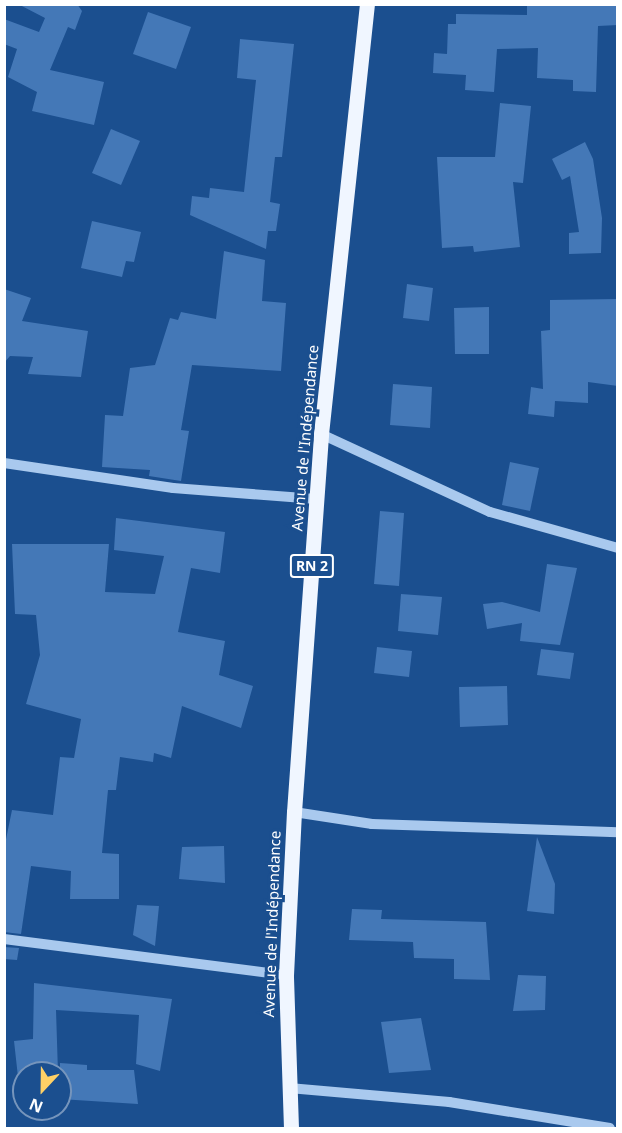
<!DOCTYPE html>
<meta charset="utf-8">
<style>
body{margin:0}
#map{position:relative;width:622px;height:1133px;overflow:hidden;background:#1b4f8f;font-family:"Noto Sans",sans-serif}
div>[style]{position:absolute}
.building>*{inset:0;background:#4478b7}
.minor>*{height:10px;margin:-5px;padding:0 5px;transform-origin:5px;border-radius:5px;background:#a9c9ee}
.major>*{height:15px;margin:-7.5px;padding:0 7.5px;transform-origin:7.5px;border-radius:7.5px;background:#f0f6ff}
span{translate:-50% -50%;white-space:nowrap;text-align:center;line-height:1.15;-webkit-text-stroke:6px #1b4f8f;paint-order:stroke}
.shield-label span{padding:2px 4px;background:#1b4f8f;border:2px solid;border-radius:4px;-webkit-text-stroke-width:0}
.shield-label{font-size:14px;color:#fff;font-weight:700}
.street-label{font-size:15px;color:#fff}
.frame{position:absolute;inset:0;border:6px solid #fff;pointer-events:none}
.north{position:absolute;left:12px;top:1061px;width:60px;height:60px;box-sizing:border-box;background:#1b4f8f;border:2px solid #7695bc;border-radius:50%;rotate:202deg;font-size:16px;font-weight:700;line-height:24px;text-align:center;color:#fff}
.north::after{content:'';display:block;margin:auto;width:21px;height:27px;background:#ffd166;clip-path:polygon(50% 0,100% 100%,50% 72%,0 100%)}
</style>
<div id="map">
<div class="building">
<i style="clip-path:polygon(18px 4px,77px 4px,82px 11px,75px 30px,68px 27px,50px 70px,104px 82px,94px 125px,32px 111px,37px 92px,8px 77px,17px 49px,4px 44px,4px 19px,39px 32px,45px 18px)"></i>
<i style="clip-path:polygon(527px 4px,618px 4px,618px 25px,598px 26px,596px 92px,573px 91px,573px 80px,537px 78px,538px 48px,497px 49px,494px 92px,465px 90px,466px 75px,433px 73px,434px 53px,447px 54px,448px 24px,456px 24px,456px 14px,527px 15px)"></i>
<i style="clip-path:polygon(148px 12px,191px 27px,176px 69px,133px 54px)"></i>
<i style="clip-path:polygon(240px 39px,294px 44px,282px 157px,275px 157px,270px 202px,280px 204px,276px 231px,268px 231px,266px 249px,190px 215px,192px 196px,209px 198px,210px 188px,244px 192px,256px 80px,237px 78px)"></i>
<i style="clip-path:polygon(500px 103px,531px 106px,523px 183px,513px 182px,520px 247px,474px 252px,473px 246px,442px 248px,437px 157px,495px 157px)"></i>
<i style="clip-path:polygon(111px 129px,140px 141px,121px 185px,92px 173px)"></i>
<i style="clip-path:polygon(585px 142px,593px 159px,602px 218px,601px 253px,569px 254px,569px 233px,579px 232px,570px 176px,562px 180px,552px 159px)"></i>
<i style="clip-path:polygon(92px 221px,141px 232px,134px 262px,126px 261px,122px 277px,81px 268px)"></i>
<i style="clip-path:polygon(224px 251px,265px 260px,262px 301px,286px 303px,281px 371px,192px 365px,181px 430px,189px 431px,181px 481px,149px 476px,150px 470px,102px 467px,105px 415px,123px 416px,130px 368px,155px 365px,170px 318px,178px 320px,181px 312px,216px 319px)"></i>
<i style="clip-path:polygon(407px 284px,433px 288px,429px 321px,403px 318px)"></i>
<i style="clip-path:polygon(4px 289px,31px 298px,22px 321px,88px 331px,81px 377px,28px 374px,33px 357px,10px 356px,4px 363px)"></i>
<i style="clip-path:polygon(618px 299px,618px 386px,588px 382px,588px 403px,555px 401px,554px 417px,528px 414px,531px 387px,543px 389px,541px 331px,550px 330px,550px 300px)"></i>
<i style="clip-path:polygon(489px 307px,489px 354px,455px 354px,454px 308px)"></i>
<i style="clip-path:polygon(393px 384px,432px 387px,430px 428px,390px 425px)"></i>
<i style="clip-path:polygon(510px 462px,539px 468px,530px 511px,502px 505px)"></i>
<i style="clip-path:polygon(380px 511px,404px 513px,399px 586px,374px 584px)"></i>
<i style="clip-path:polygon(116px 518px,225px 532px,220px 573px,191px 568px,178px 632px,225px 641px,219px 675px,253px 686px,241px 728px,182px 706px,171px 758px,154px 753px,153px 762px,120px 757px,116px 790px,108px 790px,102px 853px,119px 854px,119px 899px,70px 899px,71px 871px,31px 866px,21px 934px,4px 932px,4px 849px,12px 810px,53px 815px,60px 757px,74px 758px,81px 719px,26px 704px,40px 655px,36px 615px,15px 614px,12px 544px,109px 544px,105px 592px,155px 594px,164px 556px,114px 550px)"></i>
<i style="clip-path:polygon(547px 564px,577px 568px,560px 645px,520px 641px,522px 623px,487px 629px,483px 604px,502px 602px,540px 612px)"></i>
<i style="clip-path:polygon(401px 594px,442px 597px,438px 635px,398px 631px)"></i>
<i style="clip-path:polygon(377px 647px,412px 651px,409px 677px,374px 673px)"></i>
<i style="clip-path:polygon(541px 649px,574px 653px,570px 679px,537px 675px)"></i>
<i style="clip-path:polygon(507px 686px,508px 725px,460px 727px,459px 687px)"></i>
<i style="clip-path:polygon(537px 837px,555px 884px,554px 914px,527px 911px)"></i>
<i style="clip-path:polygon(224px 846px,225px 883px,179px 879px,182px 847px)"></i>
<i style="clip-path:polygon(137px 905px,159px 906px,155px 946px,133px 935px)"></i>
<i style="clip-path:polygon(352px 909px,382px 910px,381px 919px,486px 922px,490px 980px,454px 979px,454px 959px,414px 958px,413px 942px,349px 940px)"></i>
<i style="clip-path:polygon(4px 947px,19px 948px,17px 960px,4px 959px)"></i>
<i style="clip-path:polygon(518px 975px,546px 976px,545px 1010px,513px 1011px)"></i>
<i style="clip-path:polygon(34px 983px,172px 999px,160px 1071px,136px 1064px,139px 1015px,56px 1010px,58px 1073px,18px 1077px,14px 1041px,33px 1039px)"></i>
<i style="clip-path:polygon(421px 1018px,431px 1070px,389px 1073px,381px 1022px)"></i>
<i style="clip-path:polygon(60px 1063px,87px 1065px,87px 1070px,134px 1070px,138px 1104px,60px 1099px)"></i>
</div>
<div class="minor">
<i style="left:321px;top:434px;width:186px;rotate:24.8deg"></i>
<i style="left:490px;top:512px;width:133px;rotate:15.7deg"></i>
<i style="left:4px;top:463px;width:171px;rotate:8.4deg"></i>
<i style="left:173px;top:488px;width:144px;rotate:4.4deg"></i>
<i style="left:294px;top:812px;width:79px;rotate:8.7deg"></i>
<i style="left:372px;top:824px;width:246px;rotate:1.9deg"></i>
<i style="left:4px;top:939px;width:284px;rotate:7.3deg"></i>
<i style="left:289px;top:1088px;width:161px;rotate:5deg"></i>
<i style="left:449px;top:1102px;width:163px;rotate:9.2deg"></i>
</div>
<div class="major">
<i style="left:291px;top:1128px;width:153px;rotate:-91.9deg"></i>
<i style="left:286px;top:975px;width:163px;rotate:-87.2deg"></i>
<i style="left:294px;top:812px;width:379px;rotate:-85.9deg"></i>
<i style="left:321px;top:434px;width:432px;rotate:-83.9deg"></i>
</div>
<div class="shield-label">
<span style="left:312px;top:566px">RN 2</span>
</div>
<div class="street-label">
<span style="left:305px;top:438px;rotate:-85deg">Avenue de l'Indépendance</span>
<span style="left:272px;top:924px;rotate:-88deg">Avenue de l'Indépendance</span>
</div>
<div class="frame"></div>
<div class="north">N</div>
</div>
